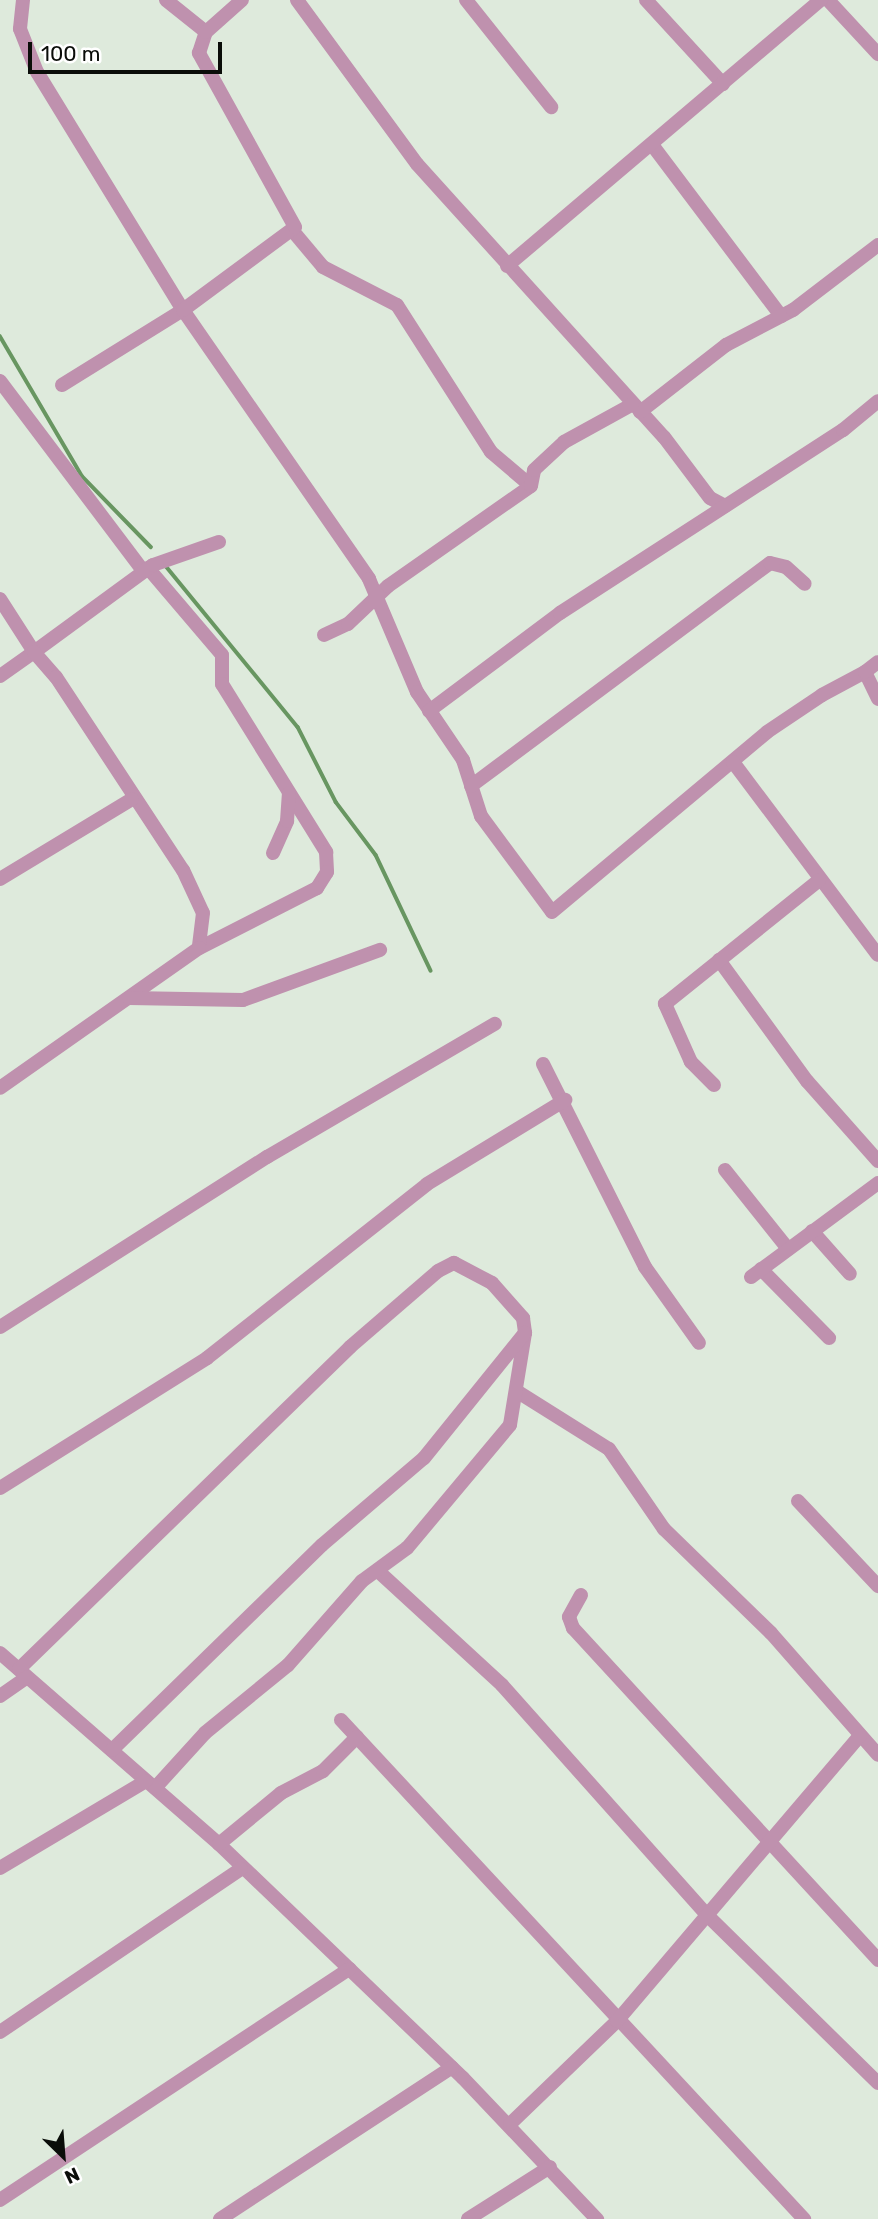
<!DOCTYPE html>
<style>
body{margin:0}
#map{position:relative;width:878px;height:2219px;overflow:hidden;background:#deeadc;font-family:Rubik,sans-serif}
div>[style]{position:absolute}
.stream>*{height:3.5px;margin:-1.75px;padding:0 1.75px;transform-origin:1.75px;border-radius:1.75px;background:#689661}
.minor>*{height:14px;margin:-7px;padding:0 7px;transform-origin:7px;border-radius:7px;background:#bf91ae}
span{translate:-50% -50%;white-space:nowrap;text-align:center;line-height:1.15;-webkit-text-stroke:7px #fff;paint-order:stroke}
.north{position:absolute;left:28px;top:2121px;width:70px;height:70px;-webkit-text-stroke:5px #fff;paint-order:stroke;rotate:155deg;font-size:19px;font-weight:700;line-height:28px;text-align:center;color:#0a0d09}
.north::after{content:'';display:block;margin:auto;width:24px;height:32px;background:#0a0d09;clip-path:polygon(50% 0,100% 100%,50% 72%,0 100%)}
.scale{position:absolute;left:28px;top:42px;width:194px;height:32px;box-sizing:border-box;border:4px solid #0a0d09;border-top:0;padding-left:9px;font-size:21px;line-height:24px;white-space:nowrap;color:#0a0d09;-webkit-text-stroke:5px #fff;paint-order:stroke}
</style>
<div id="map">
<div class="stream">
<i style="left:0;top:336px;width:162px;rotate:59.6deg"></i>
<i style="left:82px;top:476px;width:99px;rotate:45.8deg"></i>
<i style="left:166px;top:566px;width:208px;rotate:50.7deg"></i>
<i style="left:298px;top:727px;width:84px;rotate:63.1deg"></i>
<i style="left:336px;top:802px;width:66px;rotate:53deg"></i>
<i style="left:376px;top:855px;width:128px;rotate:64.6deg"></i>
</div>
<div class="minor">
<i style="left:23px;top:0;width:29px;rotate:96deg"></i>
<i style="left:20px;top:29px;width:46px;rotate:68.4deg"></i>
<i style="left:37px;top:72px;width:279px;rotate:58.5deg"></i>
<i style="left:183px;top:310px;width:327px;rotate:55.3deg"></i>
<i style="left:369px;top:579px;width:123px;rotate:67deg"></i>
<i style="left:417px;top:692px;width:82px;rotate:55.9deg"></i>
<i style="left:463px;top:760px;width:59px;rotate:72.2deg"></i>
<i style="left:481px;top:816px;width:119px;rotate:53.5deg"></i>
<i style="left:552px;top:912px;width:280px;rotate:-39.9deg"></i>
<i style="left:767px;top:732px;width:66px;rotate:-33.9deg"></i>
<i style="left:822px;top:695px;width:49px;rotate:-28.1deg"></i>
<i style="left:865px;top:672px;width:30px;rotate:64deg"></i>
<i style="left:166px;top:0;width:51px;rotate:38.7deg"></i>
<i style="left:297px;top:0;width:203px;rotate:53.8deg"></i>
<i style="left:417px;top:164px;width:368px;rotate:47.9deg"></i>
<i style="left:664px;top:437px;width:76px;rotate:53deg"></i>
<i style="left:710px;top:498px;width:17px;rotate:28deg"></i>
<i style="left:466px;top:0;width:137px;rotate:51.5deg"></i>
<i style="left:646px;top:0;width:114px;rotate:47.5deg"></i>
<i style="left:828px;top:0;width:74px;rotate:47.2deg"></i>
<i style="left:653px;top:146px;width:213px;rotate:53deg"></i>
<i style="left:292px;top:230px;width:48px;rotate:50deg"></i>
<i style="left:323px;top:267px;width:83px;rotate:27.2deg"></i>
<i style="left:397px;top:305px;width:174px;rotate:57.4deg"></i>
<i style="left:491px;top:452px;width:52px;rotate:40.4deg"></i>
<i style="left:507px;top:266px;width:412px;rotate:-40.3deg"></i>
<i style="left:0;top:381px;width:238px;rotate:53deg"></i>
<i style="left:62px;top:385px;width:142px;rotate:-31.8deg"></i>
<i style="left:183px;top:310px;width:139px;rotate:-36.5deg"></i>
<i style="left:295px;top:227px;width:199px;rotate:-118.9deg"></i>
<i style="left:199px;top:53px;width:22px;rotate:-72deg"></i>
<i style="left:206px;top:32px;width:48px;rotate:-41.6deg"></i>
<i style="left:640px;top:412px;width:109px;rotate:-37.9deg"></i>
<i style="left:726px;top:345px;width:76px;rotate:-27.6deg"></i>
<i style="left:793px;top:310px;width:107px;rotate:-37.4deg"></i>
<i style="left:148px;top:568px;width:114px;rotate:49.6deg"></i>
<i style="left:222px;top:655px;width:29px;rotate:90deg"></i>
<i style="left:222px;top:684px;width:198px;rotate:58.2deg"></i>
<i style="left:326px;top:852px;width:20px;rotate:87deg"></i>
<i style="left:327px;top:872px;width:19px;rotate:122deg"></i>
<i style="left:317px;top:888px;width:132px;rotate:153deg"></i>
<i style="left:0;top:599px;width:63px;rotate:57.3deg"></i>
<i style="left:34px;top:652px;width:147px;rotate:-36.2deg"></i>
<i style="left:153px;top:565px;width:70px;rotate:-19.2deg"></i>
<i style="left:324px;top:635px;width:26px;rotate:-25deg"></i>
<i style="left:348px;top:624px;width:55px;rotate:-43.5deg"></i>
<i style="left:388px;top:586px;width:174px;rotate:-35deg"></i>
<i style="left:531px;top:486px;width:16px;rotate:-79deg"></i>
<i style="left:534px;top:470px;width:41px;rotate:-43deg"></i>
<i style="left:564px;top:442px;width:77px;rotate:-28.9deg"></i>
<i style="left:865px;top:672px;width:16px;rotate:-38deg"></i>
<i style="left:0;top:676px;width:42px;rotate:-35.2deg"></i>
<i style="left:34px;top:652px;width:33px;rotate:49deg"></i>
<i style="left:56px;top:677px;width:231px;rotate:56.7deg"></i>
<i style="left:183px;top:870px;width:47px;rotate:65.1deg"></i>
<i style="left:203px;top:913px;width:35px;rotate:97deg"></i>
<i style="left:199px;top:948px;width:243px;rotate:144.9deg"></i>
<i style="left:429px;top:711px;width:164px;rotate:-36.8deg"></i>
<i style="left:560px;top:613px;width:337px;rotate:-32.9deg"></i>
<i style="left:843px;top:430px;width:45px;rotate:-39.6deg"></i>
<i style="left:733px;top:762px;width:241px;rotate:53.1deg"></i>
<i style="left:471px;top:786px;width:373px;rotate:-36.7deg"></i>
<i style="left:770px;top:563px;width:16px;rotate:14deg"></i>
<i style="left:786px;top:567px;width:25px;rotate:42deg"></i>
<i style="left:273px;top:853px;width:35px;rotate:-66deg"></i>
<i style="left:287px;top:821px;width:28px;rotate:-86deg"></i>
<i style="left:0;top:879px;width:154px;rotate:-31.2deg"></i>
<i style="left:719px;top:960px;width:150px;rotate:54deg"></i>
<i style="left:807px;top:1081px;width:107px;rotate:48.4deg"></i>
<i style="left:129px;top:998px;width:114px;rotate:1deg"></i>
<i style="left:243px;top:1000px;width:146px;rotate:-20.1deg"></i>
<i style="left:543px;top:1064px;width:227px;rotate:63.3deg"></i>
<i style="left:645px;top:1267px;width:93px;rotate:54.6deg"></i>
<i style="left:714px;top:1085px;width:33px;rotate:-135deg"></i>
<i style="left:691px;top:1062px;width:64px;rotate:-114.1deg"></i>
<i style="left:665px;top:1004px;width:198px;rotate:-38.8deg"></i>
<i style="left:725px;top:1170px;width:101px;rotate:51.4deg"></i>
<i style="left:812px;top:1231px;width:57px;rotate:48.5deg"></i>
<i style="left:761px;top:1269px;width:97px;rotate:45.4deg"></i>
<i style="left:751px;top:1277px;width:158px;rotate:-36.5deg"></i>
<i style="left:0;top:1327px;width:317px;rotate:-32.5deg"></i>
<i style="left:267px;top:1157px;width:264px;rotate:-30.3deg"></i>
<i style="left:518px;top:1392px;width:107px;rotate:32.1deg"></i>
<i style="left:609px;top:1449px;width:97px;rotate:55.5deg"></i>
<i style="left:664px;top:1529px;width:149px;rotate:44.2deg"></i>
<i style="left:771px;top:1633px;width:162px;rotate:48.7deg"></i>
<i style="left:0;top:1488px;width:244px;rotate:-32.1deg"></i>
<i style="left:207px;top:1358px;width:280px;rotate:-38.3deg"></i>
<i style="left:427px;top:1184px;width:162px;rotate:-31.3deg"></i>
<i style="left:798px;top:1501px;width:117px;rotate:46.7deg"></i>
<i style="left:378px;top:1571px;width:168px;rotate:42.6deg"></i>
<i style="left:502px;top:1685px;width:311px;rotate:48.3deg"></i>
<i style="left:709px;top:1917px;width:237px;rotate:44.5deg"></i>
<i style="left:581px;top:1595px;width:25px;rotate:119deg"></i>
<i style="left:569px;top:1617px;width:12px;rotate:70deg"></i>
<i style="left:573px;top:1628px;width:451px;rotate:47.4deg"></i>
<i style="left:0;top:1653px;width:291px;rotate:41.1deg"></i>
<i style="left:219px;top:1844px;width:338px;rotate:43.8deg"></i>
<i style="left:463px;top:2078px;width:195px;rotate:46.5deg"></i>
<i style="left:19px;top:1669px;width:462px;rotate:-44.2deg"></i>
<i style="left:350px;top:1347px;width:116px;rotate:-40.8deg"></i>
<i style="left:438px;top:1271px;width:18px;rotate:-27deg"></i>
<i style="left:454px;top:1263px;width:43px;rotate:27.8deg"></i>
<i style="left:492px;top:1283px;width:47px;rotate:48.5deg"></i>
<i style="left:523px;top:1318px;width:15px;rotate:82deg"></i>
<i style="left:525px;top:1333px;width:93px;rotate:99.3deg"></i>
<i style="left:510px;top:1425px;width:160px;rotate:129.9deg"></i>
<i style="left:407px;top:1548px;width:56px;rotate:143.7deg"></i>
<i style="left:362px;top:1581px;width:112px;rotate:131.4deg"></i>
<i style="left:288px;top:1665px;width:107px;rotate:140.7deg"></i>
<i style="left:205px;top:1733px;width:74px;rotate:132.3deg"></i>
<i style="left:0;top:1696px;width:32px;rotate:-35deg"></i>
<i style="left:341px;top:1720px;width:681px;rotate:47.14deg"></i>
<i style="left:112px;top:1750px;width:293px;rotate:-44.3deg"></i>
<i style="left:322px;top:1545px;width:134px;rotate:-40.5deg"></i>
<i style="left:424px;top:1458px;width:161px;rotate:-51.1deg"></i>
<i style="left:219px;top:1844px;width:80px;rotate:-39.4deg"></i>
<i style="left:281px;top:1793px;width:47px;rotate:-27.6deg"></i>
<i style="left:323px;top:1771px;width:48px;rotate:-45deg"></i>
<i style="left:0;top:1868px;width:170px;rotate:-30.8deg"></i>
<i style="left:0;top:2032px;width:291px;rotate:-34.1deg"></i>
<i style="left:510px;top:2124px;width:149px;rotate:-43.9deg"></i>
<i style="left:617px;top:2021px;width:375px;rotate:-49.6deg"></i>
<i style="left:0;top:2200px;width:419px;rotate:-33.5deg"></i>
<i style="left:220px;top:2219px;width:277px;rotate:-33.2deg"></i>
<i style="left:468px;top:2219px;width:97px;rotate:-32.4deg"></i>
</div>
<div class="north">N</div>
<div class="scale">100 m</div>
</div>
